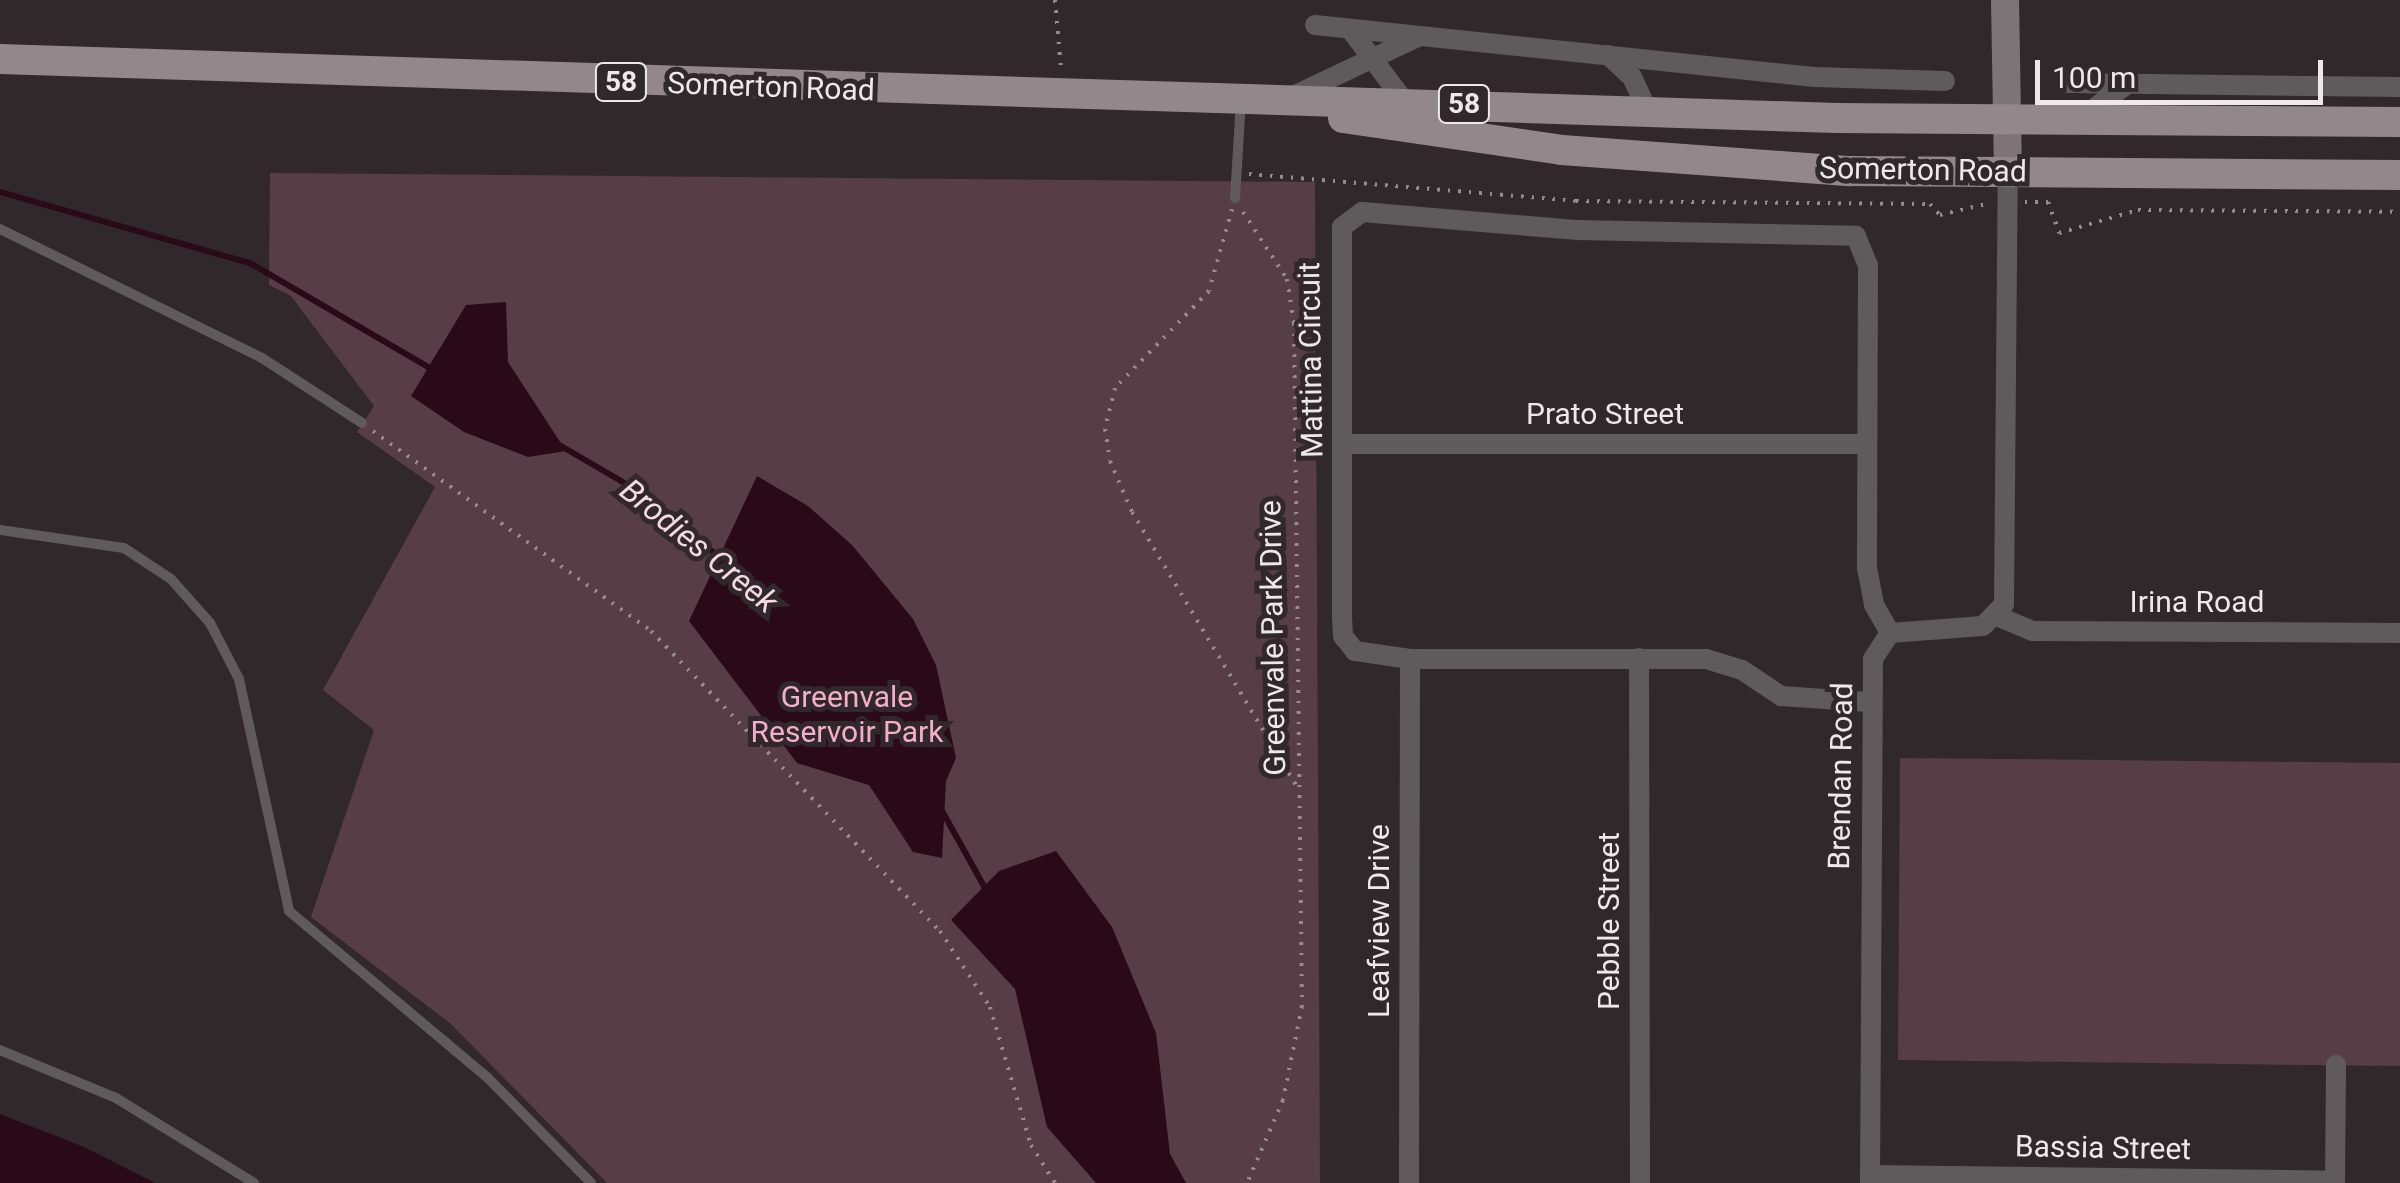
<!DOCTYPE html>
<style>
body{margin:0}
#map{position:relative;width:2400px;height:1183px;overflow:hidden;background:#31282b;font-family:Roboto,sans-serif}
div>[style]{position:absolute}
.green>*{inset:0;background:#573d46}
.water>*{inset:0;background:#2b0a18}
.stream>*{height:6px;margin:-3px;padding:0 3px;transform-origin:3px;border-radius:3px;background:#2b0a18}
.path>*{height:4px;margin-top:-2px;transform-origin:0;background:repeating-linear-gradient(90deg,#948d8f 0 2.5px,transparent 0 10.5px)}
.lane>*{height:10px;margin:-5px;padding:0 5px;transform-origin:5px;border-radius:5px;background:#5f5a5b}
.street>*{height:20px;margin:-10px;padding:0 10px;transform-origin:10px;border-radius:10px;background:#5f5a5b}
.secondary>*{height:28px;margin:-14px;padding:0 14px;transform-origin:14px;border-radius:14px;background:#7c7476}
.primary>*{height:30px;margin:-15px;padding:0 15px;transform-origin:15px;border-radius:15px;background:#92888b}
span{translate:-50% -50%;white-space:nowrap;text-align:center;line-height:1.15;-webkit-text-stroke:10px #31282b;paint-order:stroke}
.shield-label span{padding:2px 8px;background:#31282b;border:2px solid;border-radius:8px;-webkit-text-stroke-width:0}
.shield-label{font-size:28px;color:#eee8ea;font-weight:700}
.street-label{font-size:30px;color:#eee8ea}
.park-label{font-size:30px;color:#f5aec8}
.water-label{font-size:32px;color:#f7d9e3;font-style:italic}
.scale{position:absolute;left:2035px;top:60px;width:288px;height:45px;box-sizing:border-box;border:5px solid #eee8ea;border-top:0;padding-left:12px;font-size:30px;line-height:35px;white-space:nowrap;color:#eee8ea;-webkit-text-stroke:8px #31282b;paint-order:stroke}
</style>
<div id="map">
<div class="green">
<i style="clip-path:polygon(270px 173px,1315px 182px,1320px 1183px,607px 1183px,451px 1024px,311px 917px,374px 730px,323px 690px,435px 487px,357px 432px,374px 406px,291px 296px,269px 285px)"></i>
<i style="clip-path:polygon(1900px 758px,2400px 763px,2400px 1066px,1898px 1060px)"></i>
</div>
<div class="water">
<i style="clip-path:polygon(506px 302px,508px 362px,566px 451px,528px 457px,464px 432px,411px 396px,466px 305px)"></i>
<i style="clip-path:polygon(757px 476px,808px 506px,852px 545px,913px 619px,936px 665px,956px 758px,946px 781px,942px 858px,913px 852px,869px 785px,797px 763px,689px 621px)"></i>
<i style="clip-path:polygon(1056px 851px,1112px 927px,1156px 1033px,1170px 1154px,1186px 1183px,1096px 1183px,1047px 1127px,1015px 989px,951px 920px,999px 871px)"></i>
<i style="clip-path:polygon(0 1114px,84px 1147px,155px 1183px,0 1183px)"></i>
</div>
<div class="stream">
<i style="left:0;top:192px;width:260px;rotate:15.9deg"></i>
<i style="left:250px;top:263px;width:212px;rotate:30.3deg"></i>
<i style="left:556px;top:443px;width:109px;rotate:30.3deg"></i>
<i style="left:650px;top:498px;width:94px;rotate:40.7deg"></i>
<i style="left:941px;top:809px;width:93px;rotate:60.9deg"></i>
</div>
<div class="path">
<i style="left:1055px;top:0;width:68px;rotate:85deg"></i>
<i style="left:1249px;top:174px;width:328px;rotate:4.7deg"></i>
<i style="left:1576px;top:201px;width:354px;rotate:0.5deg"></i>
<i style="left:1930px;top:204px;width:15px;rotate:48deg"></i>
<i style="left:1940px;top:215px;width:51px;rotate:-13.5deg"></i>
<i style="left:2025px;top:202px;width:23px"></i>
<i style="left:2048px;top:202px;width:33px;rotate:70deg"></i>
<i style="left:2059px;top:233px;width:82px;rotate:-16.2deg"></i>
<i style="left:2138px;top:210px;width:262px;rotate:0.4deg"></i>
<i style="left:1232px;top:209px;width:85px;rotate:105.7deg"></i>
<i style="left:1209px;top:291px;width:135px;rotate:134.1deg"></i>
<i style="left:1115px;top:388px;width:42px;rotate:103.7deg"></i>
<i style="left:1105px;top:429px;width:32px;rotate:81deg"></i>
<i style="left:1110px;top:461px;width:56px;rotate:66.7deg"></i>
<i style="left:1132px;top:512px;width:324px;rotate:59deg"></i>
<i style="left:1243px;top:212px;width:80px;rotate:56.7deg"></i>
<i style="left:1287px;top:279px;width:45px;rotate:81deg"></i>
<i style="left:1294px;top:323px;width:683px;rotate:89.33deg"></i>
<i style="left:1302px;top:1006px;width:96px;rotate:101.4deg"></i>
<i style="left:1283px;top:1100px;width:90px;rotate:113.4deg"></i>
<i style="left:373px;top:431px;width:342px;rotate:35.7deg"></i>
<i style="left:651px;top:631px;width:417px;rotate:46.1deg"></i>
<i style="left:940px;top:931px;width:91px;rotate:56.7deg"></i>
<i style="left:990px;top:1007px;width:144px;rotate:73.5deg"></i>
<i style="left:1031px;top:1145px;width:45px;rotate:57.7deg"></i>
</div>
<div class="lane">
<i style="left:1235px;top:198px;width:97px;rotate:-86.5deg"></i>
<i style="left:0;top:229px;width:292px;rotate:26.2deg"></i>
<i style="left:262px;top:358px;width:119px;rotate:33deg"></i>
<i style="left:0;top:530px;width:125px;rotate:8.3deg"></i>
<i style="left:124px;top:548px;width:56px;rotate:33.4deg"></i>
<i style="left:171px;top:579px;width:59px;rotate:48.4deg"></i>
<i style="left:210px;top:623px;width:63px;rotate:62.6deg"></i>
<i style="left:239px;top:679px;width:237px;rotate:77.8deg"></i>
<i style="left:289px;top:911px;width:258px;rotate:40deg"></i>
<i style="left:487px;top:1077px;width:148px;rotate:45.5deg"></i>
<i style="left:0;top:1050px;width:126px;rotate:22.5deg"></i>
<i style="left:116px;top:1098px;width:162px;rotate:31.6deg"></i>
</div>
<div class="street">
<i style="left:1315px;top:25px;width:502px;rotate:5.95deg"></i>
<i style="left:1814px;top:77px;width:131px;rotate:1.7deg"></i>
<i style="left:1350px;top:29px;width:96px;rotate:53deg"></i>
<i style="left:1608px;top:55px;width:33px;rotate:43deg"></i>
<i style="left:1632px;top:77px;width:38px;rotate:65deg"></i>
<i style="left:2068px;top:83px;width:332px;rotate:0.7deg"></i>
<i style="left:1293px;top:96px;width:138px;rotate:-25.3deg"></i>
<i style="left:2077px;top:121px;width:61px;rotate:-36.3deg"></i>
<i style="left:1342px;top:444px;width:525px"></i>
<i style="left:1997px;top:616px;width:38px;rotate:23deg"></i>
<i style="left:2032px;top:631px;width:368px;rotate:0.3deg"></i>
<i style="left:1639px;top:658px;width:525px;rotate:89.89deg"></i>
<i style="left:1868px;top:702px;width:87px;rotate:-176.1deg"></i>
<i style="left:1781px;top:696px;width:47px;rotate:-146.3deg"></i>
<i style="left:1742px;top:670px;width:38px;rotate:-163deg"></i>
<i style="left:1706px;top:659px;width:296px;rotate:180deg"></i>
<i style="left:1410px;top:659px;width:56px;rotate:-171.7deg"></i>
<i style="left:1355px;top:651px;width:19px;rotate:-129deg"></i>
<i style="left:1343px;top:636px;width:18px;rotate:-93deg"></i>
<i style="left:1342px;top:618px;width:391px;rotate:-90deg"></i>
<i style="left:1342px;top:227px;width:25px;rotate:-37deg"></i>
<i style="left:1362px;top:212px;width:217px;rotate:4.8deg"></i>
<i style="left:1578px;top:230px;width:278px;rotate:1.2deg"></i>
<i style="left:1856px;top:236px;width:31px;rotate:68deg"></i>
<i style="left:1868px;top:265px;width:303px;rotate:90.2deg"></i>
<i style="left:1867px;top:568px;width:38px;rotate:79deg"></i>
<i style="left:1874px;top:605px;width:32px;rotate:60deg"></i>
<i style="left:1870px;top:1175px;width:465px;rotate:0.7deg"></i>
<i style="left:1409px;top:1183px;width:524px;rotate:-89.89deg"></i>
<i style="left:1870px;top:1183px;width:524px;rotate:-89.67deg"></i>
<i style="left:1873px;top:659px;width:31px;rotate:-57deg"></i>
<i style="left:1890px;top:633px;width:93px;rotate:-4.3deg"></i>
<i style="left:1983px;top:626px;width:30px;rotate:-46deg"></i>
<i style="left:2004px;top:604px;width:432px;rotate:-89.5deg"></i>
<i style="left:2335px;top:1183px;width:118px;rotate:-89.5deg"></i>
</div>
<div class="secondary">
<i style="left:2005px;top:0;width:172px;rotate:89deg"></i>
</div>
<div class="primary">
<i style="left:0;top:59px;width:1838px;rotate:1.84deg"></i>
<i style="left:1837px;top:118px;width:563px;rotate:0.41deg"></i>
<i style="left:1343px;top:118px;width:221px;rotate:8.3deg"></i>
<i style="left:1562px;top:150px;width:289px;rotate:4.2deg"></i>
<i style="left:1850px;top:171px;width:550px;rotate:0.42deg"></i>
</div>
<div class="shield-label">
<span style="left:621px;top:82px">58</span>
<span style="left:1464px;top:104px">58</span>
</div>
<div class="street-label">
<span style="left:771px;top:87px;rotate:2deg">Somerton Road</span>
<span style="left:1923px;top:170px;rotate:1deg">Somerton Road</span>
<span style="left:1311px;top:360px;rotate:-91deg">Mattina Circuit</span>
<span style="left:1605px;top:414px">Prato Street</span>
<span style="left:2197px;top:602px">Irina Road</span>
<span style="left:1273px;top:638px;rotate:-91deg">Greenvale Park Drive</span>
<span style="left:1841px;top:776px;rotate:-89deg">Brendan Road</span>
<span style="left:1379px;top:921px;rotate:-90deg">Leafview Drive</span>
<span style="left:1609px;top:921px;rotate:-90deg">Pebble Street</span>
<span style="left:2103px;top:1148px;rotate:1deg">Bassia Street</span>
</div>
<div class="park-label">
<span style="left:847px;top:714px">Greenvale<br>Reservoir Park</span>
</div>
<div class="water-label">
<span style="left:699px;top:546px;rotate:39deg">Brodies Creek</span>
</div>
<div class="scale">100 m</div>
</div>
